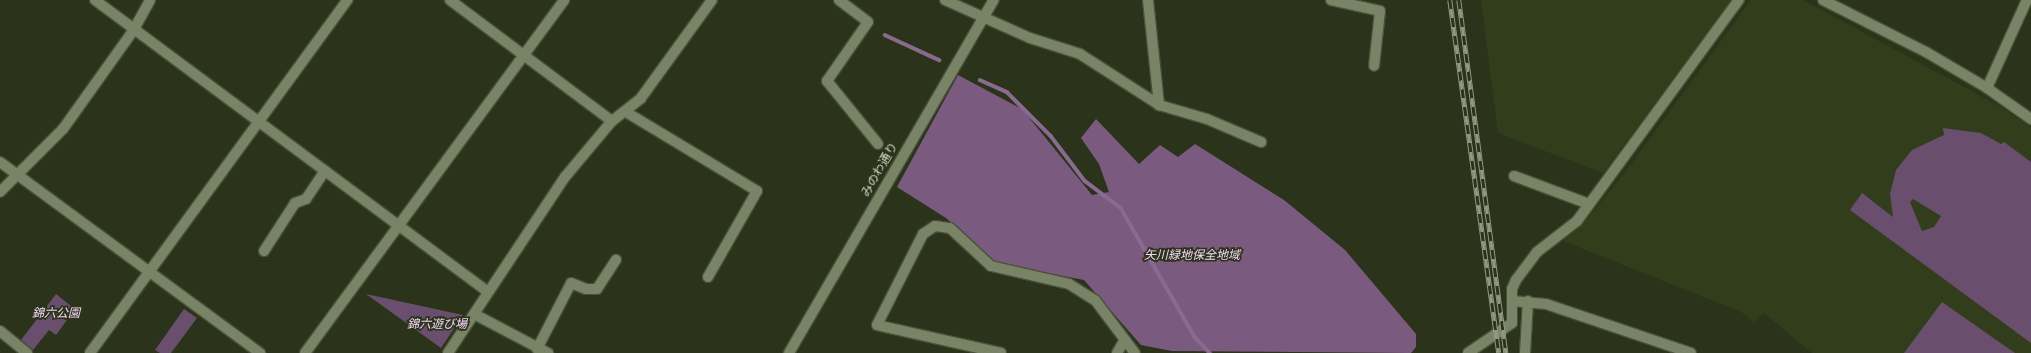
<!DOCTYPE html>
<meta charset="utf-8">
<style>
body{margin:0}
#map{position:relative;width:2031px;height:353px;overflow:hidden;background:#2b341a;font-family:"Times New Roman","Noto Sans JP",serif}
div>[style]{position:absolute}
.built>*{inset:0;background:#323d1b}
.green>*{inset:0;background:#694f6d}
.forest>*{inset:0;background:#7a5b7f}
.stream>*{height:3.5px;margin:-1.75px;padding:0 1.75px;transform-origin:1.75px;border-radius:1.75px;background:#8a6b8f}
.roads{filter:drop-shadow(1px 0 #49513a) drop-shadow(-1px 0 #49513a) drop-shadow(0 1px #49513a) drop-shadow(0 -1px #49513a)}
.street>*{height:10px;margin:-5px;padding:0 5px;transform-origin:5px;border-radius:5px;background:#798466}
.secondary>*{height:10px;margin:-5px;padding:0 5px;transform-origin:5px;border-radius:5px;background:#798466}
.rail>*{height:4.5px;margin-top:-2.25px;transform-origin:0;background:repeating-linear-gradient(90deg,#2b341a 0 9px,#909884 0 18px);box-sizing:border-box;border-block:1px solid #909884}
span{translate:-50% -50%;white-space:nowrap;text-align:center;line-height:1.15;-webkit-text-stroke:3.5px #2b341a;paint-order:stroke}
.street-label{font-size:12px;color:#d2d9c9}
.park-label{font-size:12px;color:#f5d6f9;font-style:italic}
</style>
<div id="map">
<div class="built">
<i style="clip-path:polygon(1481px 0,1731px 0,1603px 173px,1498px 133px)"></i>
<i style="clip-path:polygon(1751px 0,1803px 0,2001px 107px,2031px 128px,2031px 353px,1812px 353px,1764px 313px,1754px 322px,1741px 312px,1563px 241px,1581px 226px,1626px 171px)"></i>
</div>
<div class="green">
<i style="clip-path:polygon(evenodd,1943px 128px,1981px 133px,2001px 144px,2004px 142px,2031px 162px,2031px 343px,1850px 210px,1862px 193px,1893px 217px,1890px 194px,1896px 170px,1912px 150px,1944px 135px,1943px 128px,1913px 199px,1941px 216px,1934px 227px,1922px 231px,1910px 202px,1913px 199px)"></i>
<i style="clip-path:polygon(56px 294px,75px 309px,56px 335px,49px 330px,33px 350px,21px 340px)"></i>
<i style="clip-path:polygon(366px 294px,463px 315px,441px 348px)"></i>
<i style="clip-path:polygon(1942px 302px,2015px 353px,1904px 353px)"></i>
<i style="clip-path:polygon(184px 309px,197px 318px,171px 353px,160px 353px,155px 350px)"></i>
</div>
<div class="forest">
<i style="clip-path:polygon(958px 75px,1022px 109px,1092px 195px,1109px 192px,1099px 164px,1081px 138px,1096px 119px,1139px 164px,1160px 145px,1178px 157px,1195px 144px,1284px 200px,1345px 250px,1416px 334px,1416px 347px,1411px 353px,1172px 351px,1141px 345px,1084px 280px,995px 263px,946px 218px,897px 187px)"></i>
</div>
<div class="stream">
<i style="left:885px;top:35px;width:60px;rotate:24.8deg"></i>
<i style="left:980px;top:80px;width:30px;rotate:24deg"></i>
<i style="left:1007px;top:92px;width:62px;rotate:45deg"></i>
<i style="left:1051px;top:136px;width:56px;rotate:52.9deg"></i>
<i style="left:1085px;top:181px;width:45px;rotate:36.9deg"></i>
<i style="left:1121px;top:208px;width:149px;rotate:60.2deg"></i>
<i style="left:1195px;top:337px;width:22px;rotate:47deg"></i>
</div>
<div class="roads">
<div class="street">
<i style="left:95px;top:0;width:488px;rotate:36.6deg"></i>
<i style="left:450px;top:0;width:202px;rotate:36.8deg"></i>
<i style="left:839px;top:0;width:36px;rotate:37deg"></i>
<i style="left:868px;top:22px;width:72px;rotate:124.8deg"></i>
<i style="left:827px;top:81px;width:81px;rotate:51deg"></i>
<i style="left:945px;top:0;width:93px;rotate:24.1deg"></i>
<i style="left:1030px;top:38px;width:52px;rotate:17.7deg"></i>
<i style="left:1080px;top:54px;width:94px;rotate:32.8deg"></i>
<i style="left:1159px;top:105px;width:50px;rotate:16.3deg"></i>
<i style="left:1207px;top:119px;width:59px;rotate:23.1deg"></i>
<i style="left:1148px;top:0;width:106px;rotate:84deg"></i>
<i style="left:1331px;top:0;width:50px;rotate:12.7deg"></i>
<i style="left:1380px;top:11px;width:55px;rotate:96.2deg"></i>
<i style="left:1987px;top:88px;width:97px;rotate:-65.6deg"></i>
<i style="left:626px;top:112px;width:153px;rotate:31.1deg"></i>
<i style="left:757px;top:191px;width:99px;rotate:119.7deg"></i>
<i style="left:0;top:162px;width:323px;rotate:36.3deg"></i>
<i style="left:1514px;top:176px;width:80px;rotate:20.5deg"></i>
<i style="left:0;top:192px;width:89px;rotate:-45deg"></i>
<i style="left:63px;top:129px;width:120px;rotate:-54.5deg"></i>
<i style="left:133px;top:31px;width:35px;rotate:-61deg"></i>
<i style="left:264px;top:251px;width:57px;rotate:-57.1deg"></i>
<i style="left:295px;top:203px;width:12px;rotate:-20deg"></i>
<i style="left:306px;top:199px;width:34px;rotate:-56deg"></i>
<i style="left:1512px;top:301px;width:34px;rotate:5deg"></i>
<i style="left:1546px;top:304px;width:153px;rotate:18.7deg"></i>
<i style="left:474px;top:314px;width:84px;rotate:27.8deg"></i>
<i style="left:0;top:331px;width:35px;rotate:39deg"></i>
<i style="left:537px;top:349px;width:74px;rotate:-62.7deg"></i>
<i style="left:571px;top:283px;width:16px;rotate:22deg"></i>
<i style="left:586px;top:289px;width:11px"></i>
<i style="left:597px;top:289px;width:35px;rotate:-57deg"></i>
<i style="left:90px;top:353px;width:437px;rotate:-53.9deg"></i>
<i style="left:305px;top:353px;width:438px;rotate:-53.7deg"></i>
<i style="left:448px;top:353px;width:211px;rotate:-56.4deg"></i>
<i style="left:565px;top:177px;width:73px;rotate:-50deg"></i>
<i style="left:612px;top:121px;width:37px;rotate:-38deg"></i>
<i style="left:641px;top:98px;width:121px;rotate:-54.1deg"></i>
<i style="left:1001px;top:353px;width:127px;rotate:-167.3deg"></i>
<i style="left:877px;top:325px;width:102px;rotate:-63.2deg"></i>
<i style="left:923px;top:234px;width:14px;rotate:-34deg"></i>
<i style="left:935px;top:226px;width:15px;rotate:8deg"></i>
<i style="left:950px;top:228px;width:56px;rotate:42.8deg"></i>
<i style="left:991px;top:266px;width:80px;rotate:13deg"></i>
<i style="left:1069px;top:284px;width:31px;rotate:32deg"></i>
<i style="left:1095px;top:300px;width:66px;rotate:53deg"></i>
<i style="left:1117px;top:353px;width:14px;rotate:-60deg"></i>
<i style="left:1468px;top:353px;width:53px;rotate:-34.3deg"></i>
<i style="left:1512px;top:323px;width:34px;rotate:-90deg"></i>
<i style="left:1512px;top:289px;width:10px;rotate:-66deg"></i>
<i style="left:1516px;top:280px;width:35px;rotate:-53deg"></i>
<i style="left:1537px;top:252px;width:51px;rotate:-37.8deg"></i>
<i style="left:1577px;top:221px;width:274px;rotate:-53.8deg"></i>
<i style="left:1525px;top:353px;width:52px;rotate:-86.7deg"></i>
</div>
<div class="secondary">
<i style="left:1823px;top:0;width:115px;rotate:26.8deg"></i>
<i style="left:1926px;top:52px;width:71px;rotate:30.5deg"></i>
<i style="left:1987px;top:88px;width:54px;rotate:35.2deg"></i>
<i style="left:789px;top:353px;width:408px;rotate:-59.9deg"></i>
</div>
</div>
<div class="rail">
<i style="left:1450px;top:0;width:356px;rotate:82.1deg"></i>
<i style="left:1459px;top:0;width:356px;rotate:82.4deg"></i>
</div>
<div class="street-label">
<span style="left:880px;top:170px;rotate:-60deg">みのわ通り</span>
</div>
<div class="park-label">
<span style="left:1192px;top:256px">矢川緑地保全地域</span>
<span style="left:56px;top:314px">錦六公園</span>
<span style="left:437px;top:325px">錦六遊び場</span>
</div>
</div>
